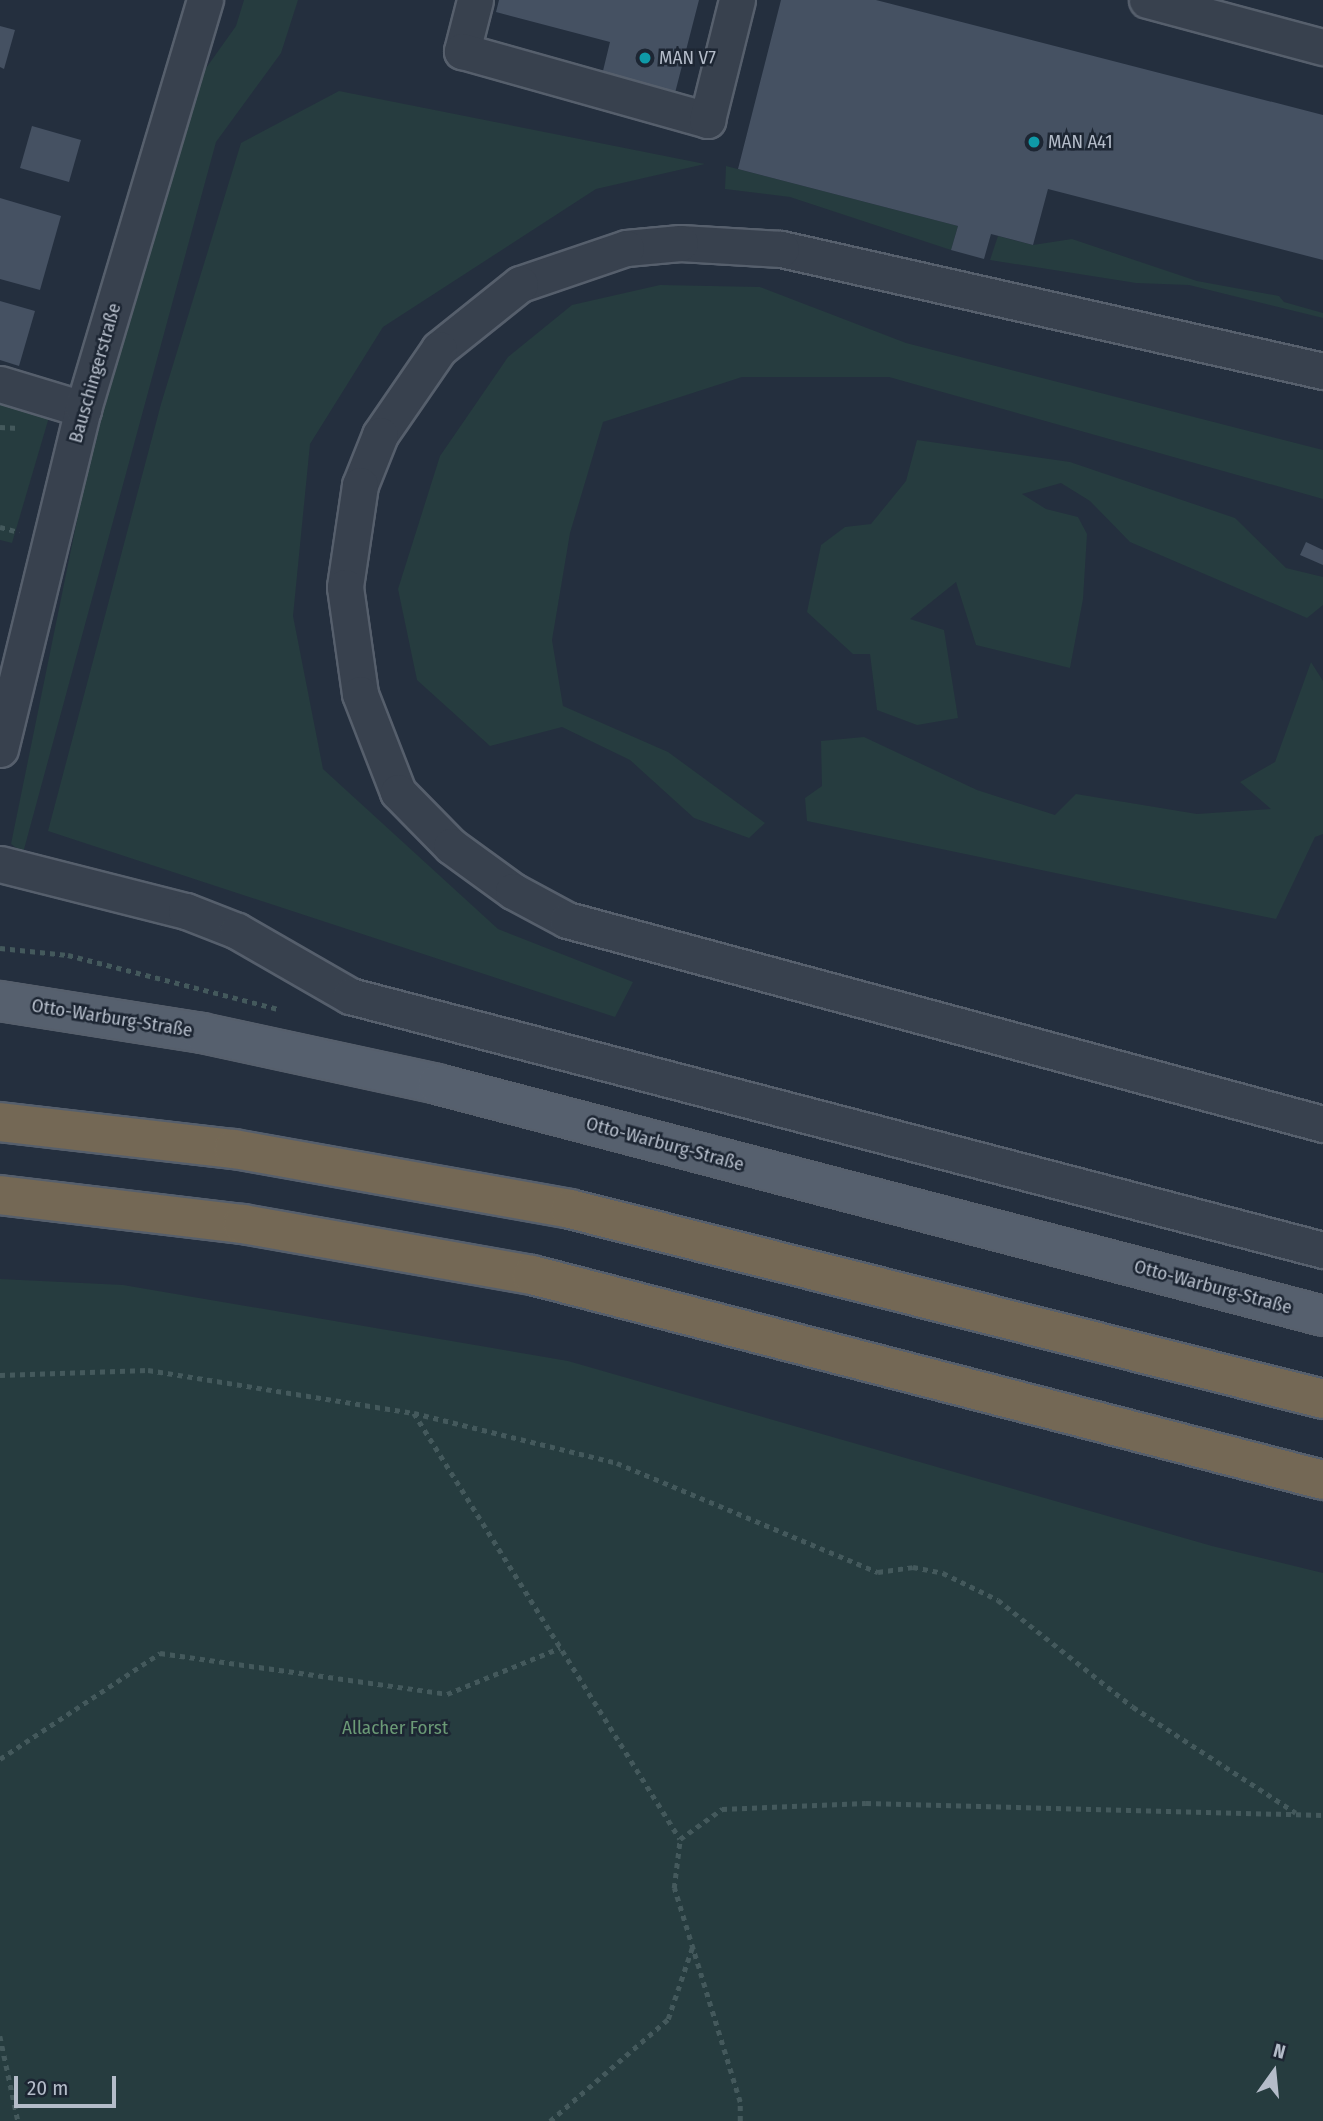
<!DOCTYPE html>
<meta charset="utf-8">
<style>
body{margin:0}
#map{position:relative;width:1323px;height:2121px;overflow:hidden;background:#242f3e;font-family:"Fira Sans Condensed",sans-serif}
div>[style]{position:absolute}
.green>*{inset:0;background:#263c3f}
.building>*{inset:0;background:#455162}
.path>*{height:4.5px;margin-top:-2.25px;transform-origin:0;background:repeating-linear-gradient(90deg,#44595c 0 5px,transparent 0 10px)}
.roads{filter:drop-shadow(2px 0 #565f6c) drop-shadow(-2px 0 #565f6c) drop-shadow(0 2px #565f6c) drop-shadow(0 -2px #565f6c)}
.minor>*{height:35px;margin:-17.5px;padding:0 17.5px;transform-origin:17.5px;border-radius:17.5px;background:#38414e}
.major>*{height:38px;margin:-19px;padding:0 19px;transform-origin:19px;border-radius:19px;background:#56606e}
.highway>*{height:38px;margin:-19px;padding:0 19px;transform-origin:19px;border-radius:19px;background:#746855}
.dots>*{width:19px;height:19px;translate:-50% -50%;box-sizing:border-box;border:4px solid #1d2633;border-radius:50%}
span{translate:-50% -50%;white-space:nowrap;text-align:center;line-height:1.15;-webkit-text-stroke:5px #1d2633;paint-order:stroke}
.poi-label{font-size:19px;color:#b4bcc9}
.left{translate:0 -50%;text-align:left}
.street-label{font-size:19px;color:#b4bcc9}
.park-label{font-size:19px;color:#6b9a76}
.north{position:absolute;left:1239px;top:2037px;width:70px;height:70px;-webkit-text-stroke:5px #1d2633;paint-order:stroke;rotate:15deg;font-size:19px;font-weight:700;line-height:28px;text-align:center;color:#b4bcc9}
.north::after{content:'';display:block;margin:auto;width:24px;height:32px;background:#b4bcc9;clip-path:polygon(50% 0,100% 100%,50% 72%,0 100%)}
.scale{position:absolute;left:14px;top:2076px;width:102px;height:32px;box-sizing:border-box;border:4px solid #b4bcc9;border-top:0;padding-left:9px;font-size:21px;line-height:24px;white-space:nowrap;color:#b4bcc9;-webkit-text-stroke:5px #1d2633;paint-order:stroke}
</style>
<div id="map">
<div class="green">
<i style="clip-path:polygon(244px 0,298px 0,281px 53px,216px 142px,23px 853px,11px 844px,95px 432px,204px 71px,236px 26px)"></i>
<i style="clip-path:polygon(339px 91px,705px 164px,596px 189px,383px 327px,310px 444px,293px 616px,323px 769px,498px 929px,633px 982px,615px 1017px,48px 831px,161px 404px,241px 143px)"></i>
<i style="clip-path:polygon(726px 166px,958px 226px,951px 250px,790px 197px,725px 189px)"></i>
<i style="clip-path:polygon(998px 236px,1033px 245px,1072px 239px,1197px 281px,1279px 296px,1284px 302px,1323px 313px,1323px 318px,1189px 285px,1136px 283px,990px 260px)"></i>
<i style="clip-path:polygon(660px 285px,760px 287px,906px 343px,1323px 450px,1323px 499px,889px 377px,742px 377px,603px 422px,570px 533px,552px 640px,563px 706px,668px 752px,765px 823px,749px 838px,694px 818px,630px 760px,562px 727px,490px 746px,417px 680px,398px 589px,440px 456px,508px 357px,572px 305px)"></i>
<i style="clip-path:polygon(0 392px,52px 407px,12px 543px,0 540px)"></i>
<i style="clip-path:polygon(917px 440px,1070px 462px,1235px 518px,1286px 568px,1323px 577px,1323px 605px,1307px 618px,1130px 542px,1090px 501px,1061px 483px,1022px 494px,1046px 509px,1078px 517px,1087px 534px,1083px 599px,1070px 668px,976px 645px,956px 582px,910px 619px,944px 630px,958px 718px,917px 725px,877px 710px,870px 654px,853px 654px,807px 612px,821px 545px,845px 527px,871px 524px,906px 481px)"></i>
<i style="clip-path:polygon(1311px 662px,1323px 681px,1323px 834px,1315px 837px,1276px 919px,807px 821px,805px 798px,822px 786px,821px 741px,864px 737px,977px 790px,1055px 815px,1076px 794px,1197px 814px,1271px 809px,1240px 782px,1275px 762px)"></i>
<i style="clip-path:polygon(0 1279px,123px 1285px,568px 1361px,1212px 1546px,1323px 1573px,1323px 2121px,0 2121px)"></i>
</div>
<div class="building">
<i style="clip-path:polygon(499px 0,699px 0,675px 93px,602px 75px,610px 42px,496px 12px)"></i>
<i style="clip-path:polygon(781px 0,876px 0,1323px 115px,1323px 260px,1048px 189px,1033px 245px,991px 234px,984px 259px,951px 250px,958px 226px,738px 169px)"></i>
<i style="clip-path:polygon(0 26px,15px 30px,4px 69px,0 67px)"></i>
<i style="clip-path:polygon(32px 126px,81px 140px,69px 182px,20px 168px)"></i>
<i style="clip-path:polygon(0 198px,61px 216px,40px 290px,0 279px)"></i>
<i style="clip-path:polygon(0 301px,35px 311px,19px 366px,0 360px)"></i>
<i style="clip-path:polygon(1306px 542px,1323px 550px,1323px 565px,1300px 555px)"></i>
</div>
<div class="path">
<i style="left:0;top:427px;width:19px;rotate:3deg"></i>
<i style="left:0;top:527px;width:20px;rotate:15deg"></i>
<i style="left:0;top:948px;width:68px;rotate:5.9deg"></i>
<i style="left:68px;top:955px;width:218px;rotate:14.4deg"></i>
<i style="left:0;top:1375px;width:148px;rotate:-1.9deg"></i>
<i style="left:148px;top:1370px;width:269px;rotate:9.2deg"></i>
<i style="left:414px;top:1413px;width:209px;rotate:13.8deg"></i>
<i style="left:617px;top:1463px;width:283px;rotate:22.7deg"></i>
<i style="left:878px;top:1572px;width:35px;rotate:-8deg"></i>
<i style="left:913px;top:1567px;width:31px;rotate:11deg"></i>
<i style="left:943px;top:1573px;width:61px;rotate:26.1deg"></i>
<i style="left:998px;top:1600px;width:172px;rotate:38.4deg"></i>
<i style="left:1133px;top:1707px;width:194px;rotate:33deg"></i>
<i style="left:414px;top:1413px;width:502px;rotate:58.02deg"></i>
<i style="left:0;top:1759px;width:192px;rotate:-33.5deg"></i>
<i style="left:160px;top:1653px;width:290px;rotate:8.1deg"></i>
<i style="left:447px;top:1694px;width:122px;rotate:-22.2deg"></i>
<i style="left:0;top:2036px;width:87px;rotate:78deg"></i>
<i style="left:550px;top:2121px;width:156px;rotate:-40.8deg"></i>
<i style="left:668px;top:2019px;width:75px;rotate:-71.3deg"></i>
<i style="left:740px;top:2121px;width:19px;rotate:-90deg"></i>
<i style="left:740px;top:2102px;width:224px;rotate:-107.1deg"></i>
<i style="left:674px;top:1888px;width:49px;rotate:-83deg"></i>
<i style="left:680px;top:1839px;width:52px;rotate:-35.5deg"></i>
<i style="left:722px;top:1809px;width:144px;rotate:-2.4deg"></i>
<i style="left:866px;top:1803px;width:457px;rotate:1.5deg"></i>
</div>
<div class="roads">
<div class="minor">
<i style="left:475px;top:0;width:53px;rotate:104.3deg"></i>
<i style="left:462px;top:51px;width:255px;rotate:15.7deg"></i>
<i style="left:707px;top:120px;width:124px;rotate:-76deg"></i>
<i style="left:1147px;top:0;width:182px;rotate:15deg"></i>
<i style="left:1323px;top:371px;width:556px;rotate:-167.31deg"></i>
<i style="left:781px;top:249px;width:101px;rotate:-176.6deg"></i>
<i style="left:680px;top:243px;width:54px;rotate:174.7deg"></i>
<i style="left:626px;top:248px;width:112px;rotate:161.2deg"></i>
<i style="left:520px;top:284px;width:104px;rotate:141.3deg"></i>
<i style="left:439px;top:349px;width:104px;rotate:124.5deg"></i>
<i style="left:380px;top:435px;width:54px;rotate:111.8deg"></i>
<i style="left:360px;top:485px;width:103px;rotate:98.4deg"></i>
<i style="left:345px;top:587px;width:108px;rotate:82deg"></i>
<i style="left:360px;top:694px;width:105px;rotate:68.8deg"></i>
<i style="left:398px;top:792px;width:76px;rotate:45.5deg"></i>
<i style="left:451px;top:846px;width:77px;rotate:36deg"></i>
<i style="left:513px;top:891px;width:61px;rotate:28.2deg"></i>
<i style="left:567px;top:920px;width:783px;rotate:15.1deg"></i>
<i style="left:0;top:384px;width:87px;rotate:16.8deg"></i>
<i style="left:0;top:749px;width:350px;rotate:-76.3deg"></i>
<i style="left:83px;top:409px;width:427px;rotate:-73.4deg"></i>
<i style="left:0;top:864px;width:192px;rotate:14.2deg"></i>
<i style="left:186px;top:911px;width:55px;rotate:21.4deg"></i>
<i style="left:237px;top:931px;width:130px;rotate:29.9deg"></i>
<i style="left:350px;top:996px;width:1006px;rotate:14.63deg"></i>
</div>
<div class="major">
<i style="left:0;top:1001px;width:205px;rotate:9deg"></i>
<i style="left:202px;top:1033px;width:240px;rotate:12.2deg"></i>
<i style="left:437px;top:1084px;width:916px;rotate:14.67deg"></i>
</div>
<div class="highway">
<i style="left:0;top:1122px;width:236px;rotate:6.6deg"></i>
<i style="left:234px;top:1149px;width:341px;rotate:10.1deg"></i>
<i style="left:570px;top:1209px;width:777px;rotate:14.16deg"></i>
<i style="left:0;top:1195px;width:245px;rotate:6.8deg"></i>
<i style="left:243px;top:1224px;width:293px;rotate:10deg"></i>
<i style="left:532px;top:1275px;width:817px;rotate:14.53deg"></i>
</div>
</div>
<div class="dots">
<i style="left:645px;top:58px;background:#0f9aa8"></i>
<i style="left:1034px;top:142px;background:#0f9aa8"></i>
</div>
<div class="poi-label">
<span class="left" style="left:659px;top:58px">MAN V7</span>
<span class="left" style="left:1048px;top:142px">MAN A41</span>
</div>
<div class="street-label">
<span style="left:95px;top:373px;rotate:-74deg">Bauschingerstraße</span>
<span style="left:112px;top:1018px;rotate:9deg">Otto-Warburg-Straße</span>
<span style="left:665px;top:1144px;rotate:15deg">Otto-Warburg-Straße</span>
<span style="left:1213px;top:1287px;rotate:15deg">Otto-Warburg-Straße</span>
</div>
<div class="park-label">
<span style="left:395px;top:1728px">Allacher Forst</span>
</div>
<div class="north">N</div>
<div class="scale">20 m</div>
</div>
